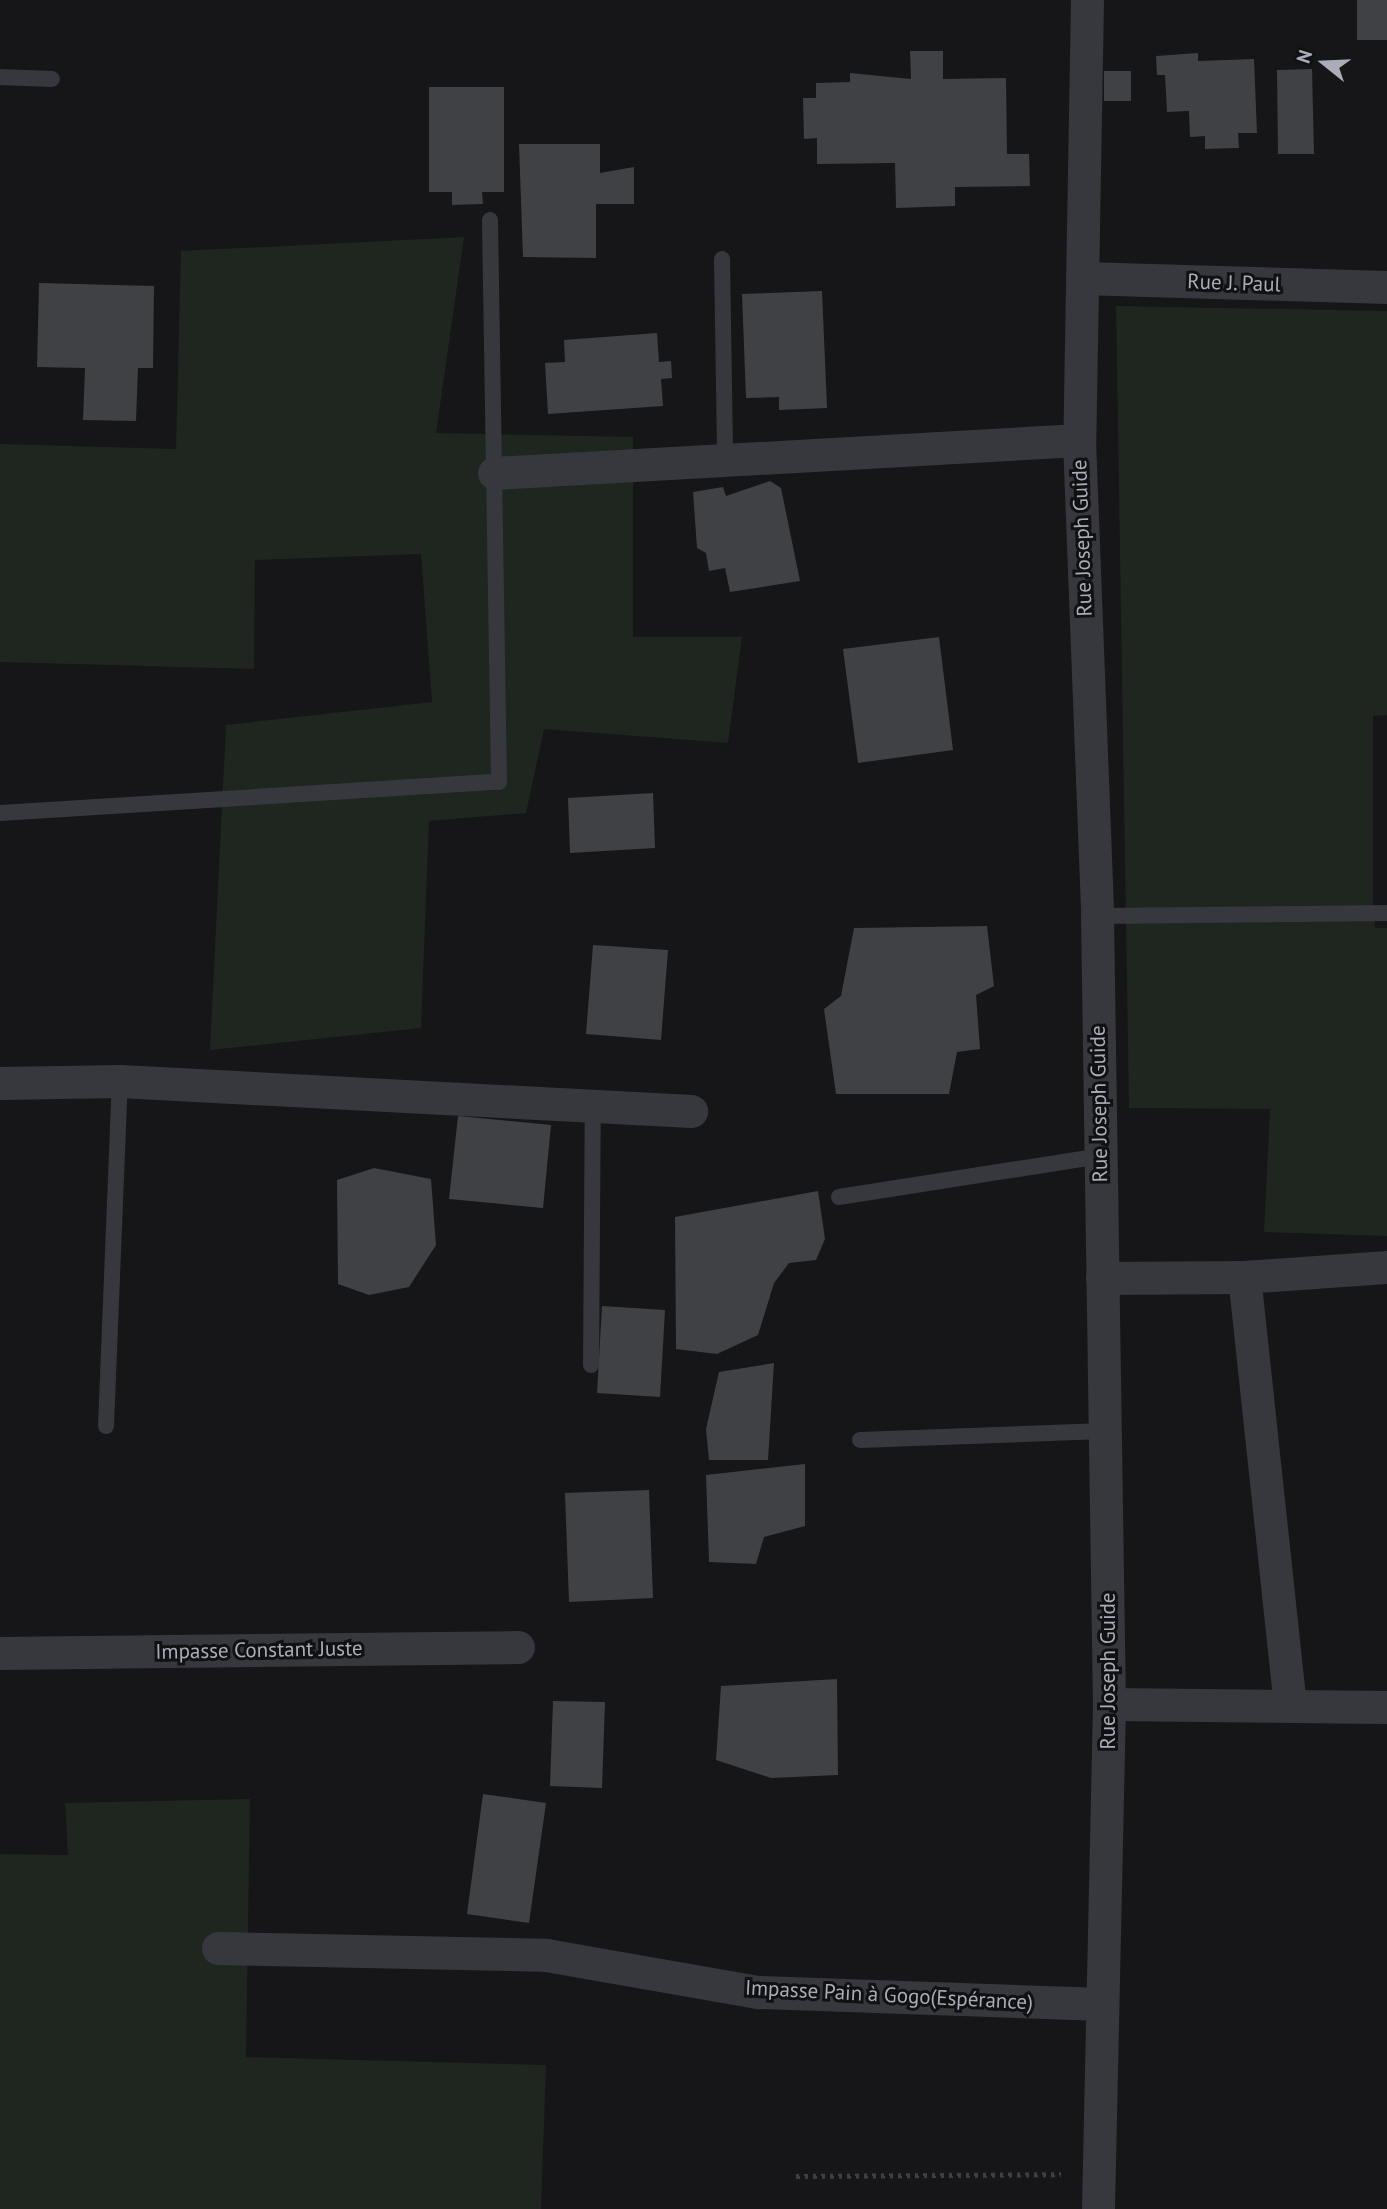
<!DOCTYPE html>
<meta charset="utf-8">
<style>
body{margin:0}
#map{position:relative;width:1387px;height:2209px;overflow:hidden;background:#161618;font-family:"PT Sans",sans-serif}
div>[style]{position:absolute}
.green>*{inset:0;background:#1e261f}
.building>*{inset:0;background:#404145}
.path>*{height:4.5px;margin-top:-2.25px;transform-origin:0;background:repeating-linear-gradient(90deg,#3d3f44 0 3.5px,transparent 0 8.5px)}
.service>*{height:16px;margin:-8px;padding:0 8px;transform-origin:8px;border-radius:8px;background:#37383d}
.minor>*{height:33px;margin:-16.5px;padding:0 16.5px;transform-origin:16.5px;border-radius:16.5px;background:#37383d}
span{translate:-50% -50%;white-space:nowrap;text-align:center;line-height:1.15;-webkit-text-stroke:6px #111113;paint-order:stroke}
.street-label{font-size:21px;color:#a8adb8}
.north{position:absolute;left:1289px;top:28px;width:70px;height:70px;-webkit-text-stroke:5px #111113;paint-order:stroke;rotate:288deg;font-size:19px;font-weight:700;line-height:28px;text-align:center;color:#a8adb8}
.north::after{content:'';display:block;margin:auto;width:24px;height:32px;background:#a8adb8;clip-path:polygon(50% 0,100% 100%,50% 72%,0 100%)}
</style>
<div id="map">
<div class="green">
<i style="clip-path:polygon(464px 237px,436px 433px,633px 437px,633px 637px,742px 637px,728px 743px,544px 729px,526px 813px,429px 821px,421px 1028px,210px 1050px,226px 725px,432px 702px,421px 554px,255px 560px,254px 669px,0 662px,0 444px,176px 449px,181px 251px)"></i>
<i style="clip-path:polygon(1116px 306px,1387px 311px,1387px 715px,1373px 716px,1373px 901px,1375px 928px,1387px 928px,1387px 1236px,1264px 1232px,1270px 1109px,1129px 1108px)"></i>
<i style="clip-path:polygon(250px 1799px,246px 2057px,546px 2065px,541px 2209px,0 2209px,0 1854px,68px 1855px,65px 1803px)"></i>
</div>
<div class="building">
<i style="clip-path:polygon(1357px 0,1387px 0,1387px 40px,1357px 40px)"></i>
<i style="clip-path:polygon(910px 51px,943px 51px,943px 79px,1006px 78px,1007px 154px,1029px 154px,1030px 186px,955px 187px,955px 206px,896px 208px,895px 163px,817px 164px,817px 138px,804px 139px,803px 98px,816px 98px,816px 83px,850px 82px,850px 73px,911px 79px)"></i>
<i style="clip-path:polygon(1198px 53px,1198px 61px,1254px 59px,1257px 133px,1238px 133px,1239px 148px,1205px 149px,1205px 136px,1190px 137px,1189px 111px,1167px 112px,1165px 75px,1157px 75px,1156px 56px)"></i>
<i style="clip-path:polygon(1312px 69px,1314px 154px,1278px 154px,1277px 70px)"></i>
<i style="clip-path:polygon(1104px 71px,1131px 71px,1131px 101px,1104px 101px)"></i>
<i style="clip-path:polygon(429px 87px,504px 87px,504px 192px,482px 192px,483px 204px,452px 205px,452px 192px,429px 192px)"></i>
<i style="clip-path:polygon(519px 144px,600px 144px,600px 173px,634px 167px,634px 204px,596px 204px,596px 258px,523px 257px)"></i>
<i style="clip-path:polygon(39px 283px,154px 286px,153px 368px,138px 368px,136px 421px,83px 420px,85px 368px,37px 367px)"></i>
<i style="clip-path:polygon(822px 291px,827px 408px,779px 410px,779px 397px,746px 398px,742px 294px)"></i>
<i style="clip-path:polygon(657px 333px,659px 362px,671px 361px,672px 378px,661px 379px,663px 406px,548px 414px,545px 363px,565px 362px,564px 340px)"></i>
<i style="clip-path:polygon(770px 481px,781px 488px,800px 581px,730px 592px,725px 568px,709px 571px,706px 553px,697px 548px,693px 492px,723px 487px,726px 496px)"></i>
<i style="clip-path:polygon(939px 637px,953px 750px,858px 763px,843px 649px)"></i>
<i style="clip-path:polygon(653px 793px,655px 848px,570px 853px,568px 798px)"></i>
<i style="clip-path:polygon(987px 926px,994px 986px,976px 995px,980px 1049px,957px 1052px,949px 1094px,836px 1094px,824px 1009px,841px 996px,854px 928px)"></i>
<i style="clip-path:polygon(593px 945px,668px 950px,661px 1040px,586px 1034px)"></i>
<i style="clip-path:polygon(458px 1116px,551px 1125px,543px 1208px,449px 1199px)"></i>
<i style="clip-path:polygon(374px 1168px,431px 1179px,436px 1245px,409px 1287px,369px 1295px,338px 1284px,337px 1180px)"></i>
<i style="clip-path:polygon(818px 1191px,825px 1239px,816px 1260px,789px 1263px,774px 1283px,758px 1335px,717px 1354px,676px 1349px,675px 1217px)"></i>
<i style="clip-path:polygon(602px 1306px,665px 1310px,660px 1397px,597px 1393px)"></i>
<i style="clip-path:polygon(774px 1363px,768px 1460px,709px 1460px,706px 1429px,719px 1372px)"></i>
<i style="clip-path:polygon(805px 1464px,805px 1526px,764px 1537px,756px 1564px,709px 1562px,706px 1475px)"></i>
<i style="clip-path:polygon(649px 1490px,653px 1598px,569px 1602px,565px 1493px)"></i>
<i style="clip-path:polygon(837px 1679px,838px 1775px,771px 1778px,716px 1760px,721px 1686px)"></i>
<i style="clip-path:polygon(553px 1701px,605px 1702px,602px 1788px,550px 1786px)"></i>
<i style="clip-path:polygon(483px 1794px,546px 1803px,529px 1923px,467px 1914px)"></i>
</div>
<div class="path">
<i style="left:796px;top:2176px;width:265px;rotate:-0.4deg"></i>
</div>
<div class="service">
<i style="left:0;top:77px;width:52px;rotate:2.2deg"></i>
<i style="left:722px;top:259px;width:201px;rotate:89.1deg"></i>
<i style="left:0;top:813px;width:500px;rotate:-3.6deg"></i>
<i style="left:499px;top:782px;width:562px;rotate:-90.92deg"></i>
<i style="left:1097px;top:916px;width:290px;rotate:-0.6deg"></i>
<i style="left:839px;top:1197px;width:264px;rotate:-8.9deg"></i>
<i style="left:591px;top:1365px;width:258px;rotate:-89.6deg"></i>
<i style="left:106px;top:1426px;width:345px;rotate:-87.7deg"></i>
<i style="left:860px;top:1440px;width:244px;rotate:-2.1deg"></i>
</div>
<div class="minor">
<i style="left:1087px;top:0;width:440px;rotate:91deg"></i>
<i style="left:1079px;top:440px;width:476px;rotate:87.8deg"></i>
<i style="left:1097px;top:916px;width:788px;rotate:89.13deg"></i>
<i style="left:1109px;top:1704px;width:505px;rotate:91.25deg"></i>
<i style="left:1082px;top:278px;width:305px;rotate:1.7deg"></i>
<i style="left:494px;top:473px;width:586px;rotate:-3.23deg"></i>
<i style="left:0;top:1083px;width:120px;rotate:-1deg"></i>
<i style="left:120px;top:1081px;width:572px;rotate:3.01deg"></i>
<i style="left:1102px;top:1278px;width:142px;rotate:-0.4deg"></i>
<i style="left:0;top:1653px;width:518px;rotate:-0.66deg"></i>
<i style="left:1109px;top:1704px;width:278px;rotate:0.6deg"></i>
<i style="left:1290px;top:1706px;width:431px;rotate:-96.1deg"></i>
<i style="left:1244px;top:1277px;width:143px;rotate:-4deg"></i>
<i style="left:218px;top:1948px;width:328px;rotate:1.2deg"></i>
<i style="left:546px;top:1955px;width:216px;rotate:9.9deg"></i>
<i style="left:759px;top:1992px;width:343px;rotate:2deg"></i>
</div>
<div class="street-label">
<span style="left:1234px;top:283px;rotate:2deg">Rue J. Paul</span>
<span style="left:1082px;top:538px;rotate:-92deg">Rue Joseph Guide</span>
<span style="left:1099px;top:1104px;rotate:-91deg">Rue Joseph Guide</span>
<span style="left:259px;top:1650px;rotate:-1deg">Impasse Constant Juste</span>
<span style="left:1108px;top:1671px;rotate:-90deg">Rue Joseph Guide</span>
<span style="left:889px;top:1995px;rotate:3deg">Impasse Pain à Gogo(Espérance)</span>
</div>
<div class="north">N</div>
</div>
